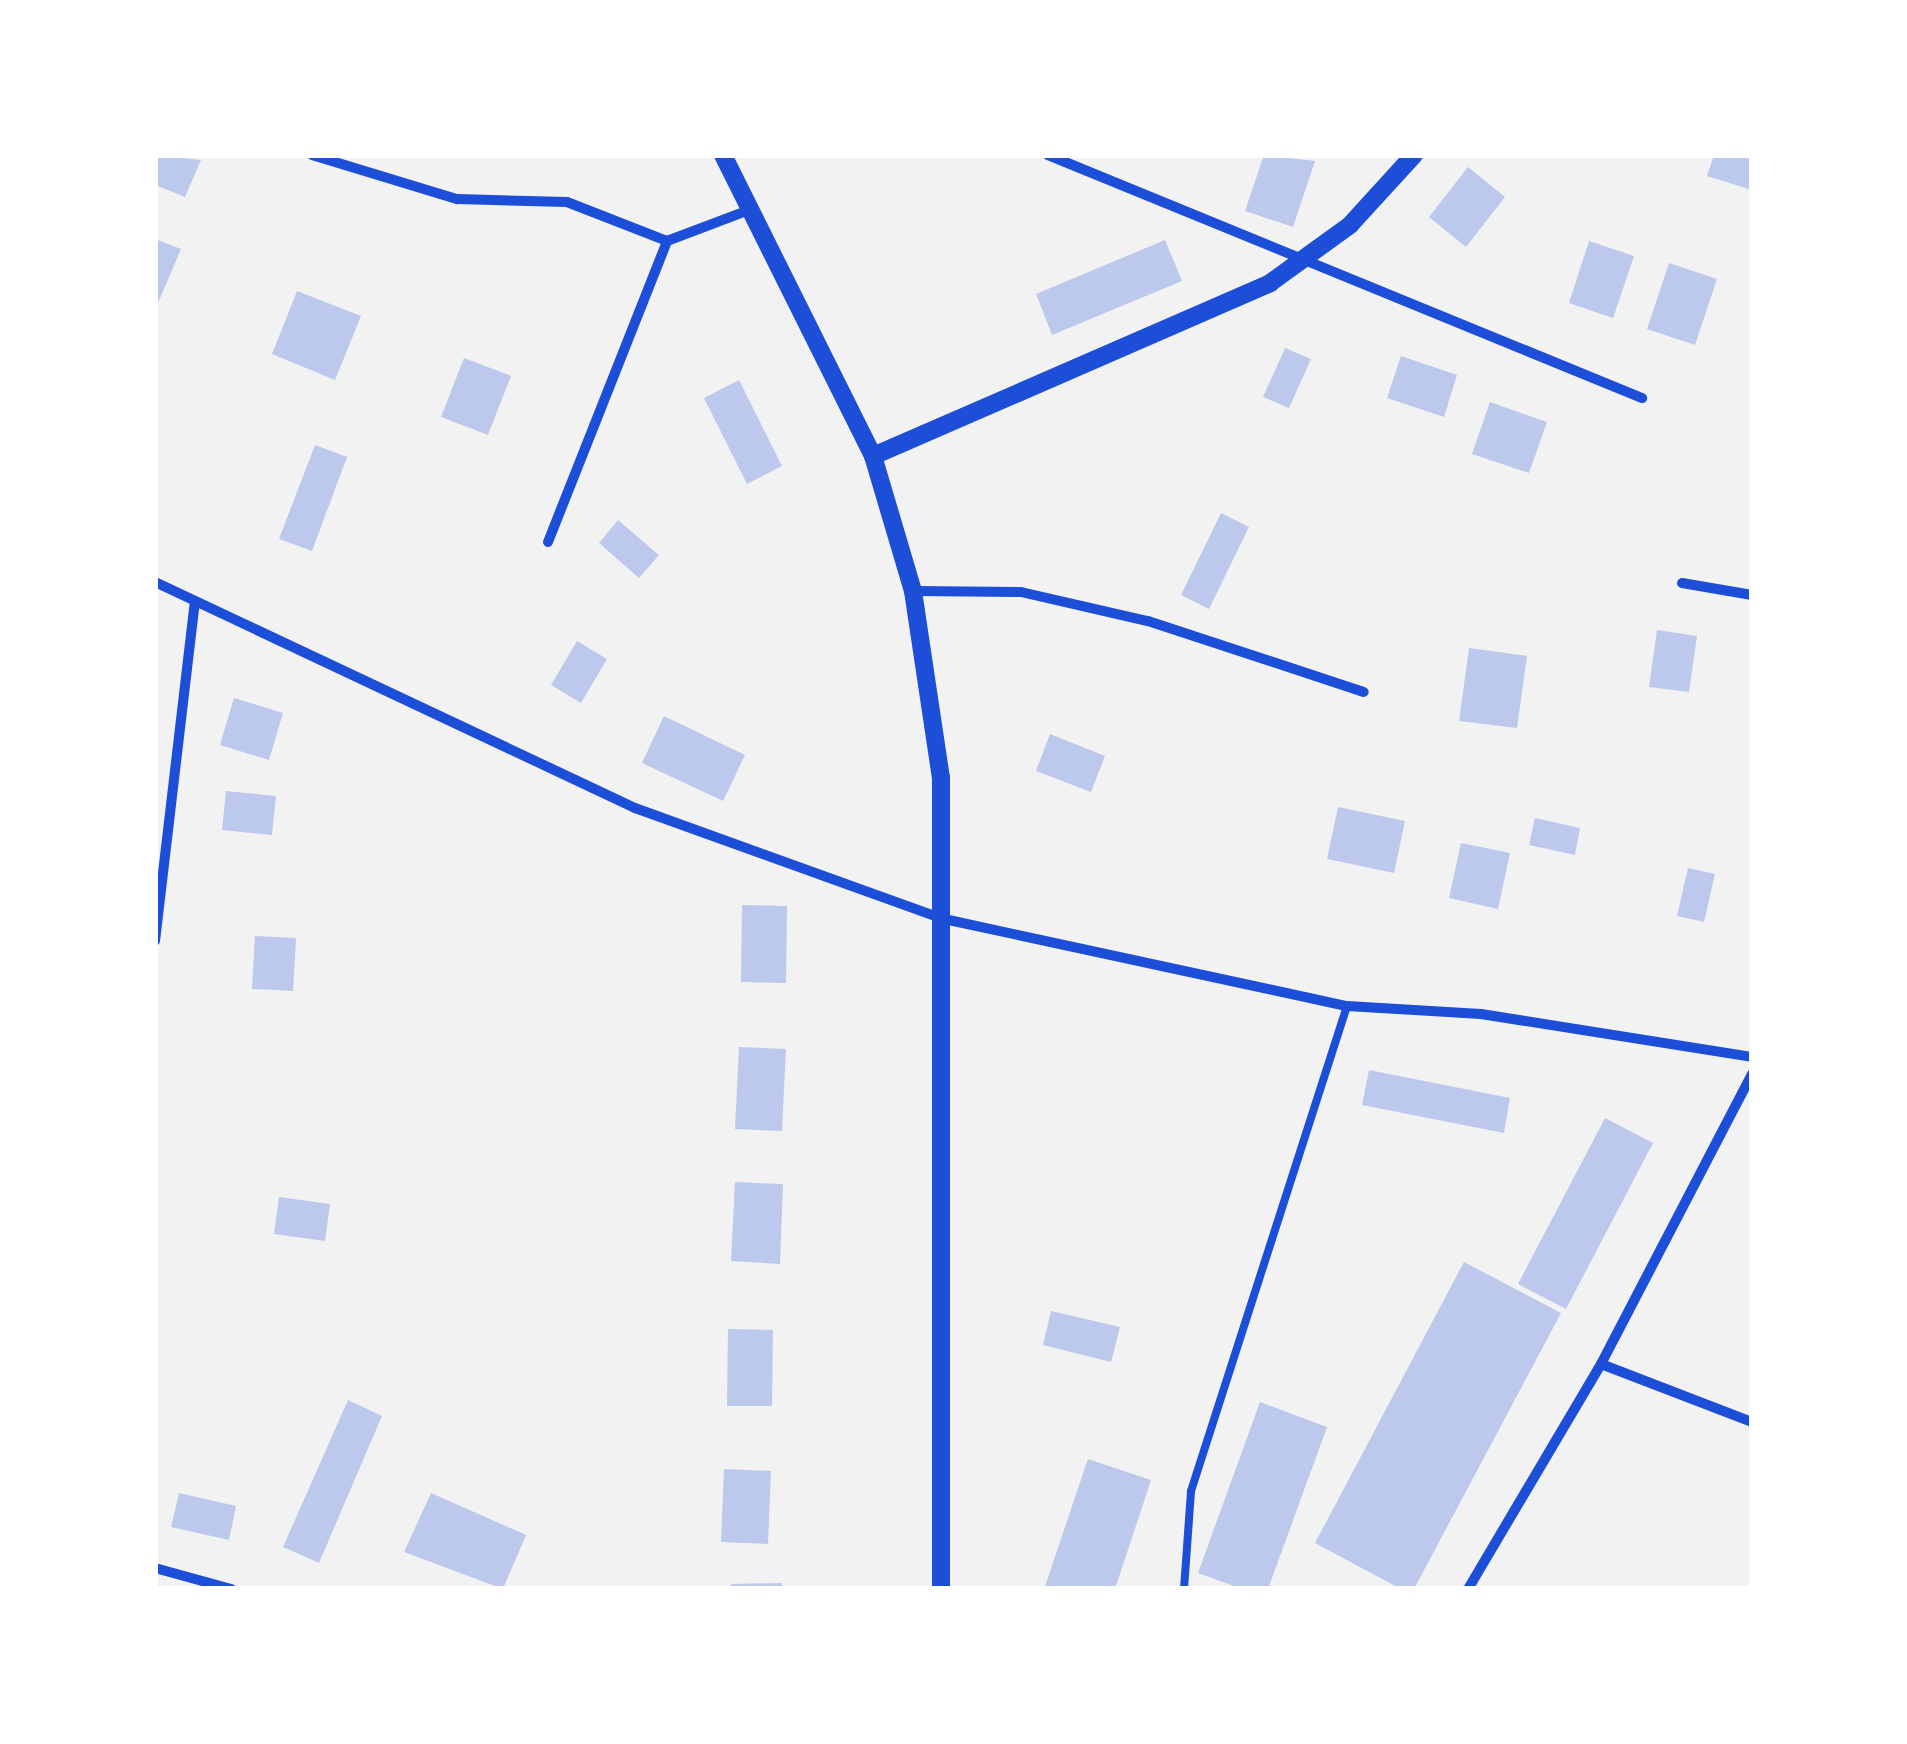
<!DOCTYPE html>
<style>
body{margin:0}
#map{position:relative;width:1907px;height:1744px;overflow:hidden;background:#f2f2f2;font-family:"Nunito Sans",sans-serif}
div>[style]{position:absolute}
.building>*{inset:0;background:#bdc9ec}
.service>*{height:8px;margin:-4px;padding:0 4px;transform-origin:4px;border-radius:4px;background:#1d4ed8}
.minor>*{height:10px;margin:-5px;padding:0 5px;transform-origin:5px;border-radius:5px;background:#1d4ed8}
.tertiary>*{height:18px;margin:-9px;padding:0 9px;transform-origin:9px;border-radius:9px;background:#1d4ed8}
span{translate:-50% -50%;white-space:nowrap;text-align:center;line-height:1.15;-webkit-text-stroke:10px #fff;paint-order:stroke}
.frame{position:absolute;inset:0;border:158px solid #fff;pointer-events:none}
</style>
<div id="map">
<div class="building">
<i style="clip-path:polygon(155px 155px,201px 160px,185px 197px,155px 185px)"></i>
<i style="clip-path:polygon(1264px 155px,1315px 161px,1293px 227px,1245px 211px)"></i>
<i style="clip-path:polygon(1714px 155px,1752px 155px,1752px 190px,1707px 176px)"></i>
<i style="clip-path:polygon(1468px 167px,1505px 197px,1466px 247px,1429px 217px)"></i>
<i style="clip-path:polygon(155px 239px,181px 249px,155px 310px)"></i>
<i style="clip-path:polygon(1165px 240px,1182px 281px,1052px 335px,1036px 294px)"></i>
<i style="clip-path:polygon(1589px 241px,1634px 256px,1613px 318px,1569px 303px)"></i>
<i style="clip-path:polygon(1669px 263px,1717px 279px,1695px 345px,1647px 329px)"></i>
<i style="clip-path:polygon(297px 291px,361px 316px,335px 380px,272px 354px)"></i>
<i style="clip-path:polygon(1285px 348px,1311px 359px,1289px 408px,1263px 397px)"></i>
<i style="clip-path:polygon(1401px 356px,1457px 375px,1444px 417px,1387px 398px)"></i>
<i style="clip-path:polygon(464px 358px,511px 376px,488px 435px,441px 417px)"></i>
<i style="clip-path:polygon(739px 380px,782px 466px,747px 484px,704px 398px)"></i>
<i style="clip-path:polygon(1490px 402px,1547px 422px,1529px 473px,1472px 454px)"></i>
<i style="clip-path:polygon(315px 445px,347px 457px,312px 551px,279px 539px)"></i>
<i style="clip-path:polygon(1221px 513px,1249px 527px,1209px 609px,1181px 595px)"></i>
<i style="clip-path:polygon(618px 520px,659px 555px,639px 578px,599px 543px)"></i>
<i style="clip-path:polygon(1657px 630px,1697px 636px,1689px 692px,1649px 687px)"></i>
<i style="clip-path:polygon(577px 641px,607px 659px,581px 703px,551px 685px)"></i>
<i style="clip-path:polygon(1469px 648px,1527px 656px,1517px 728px,1459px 721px)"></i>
<i style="clip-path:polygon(234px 698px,283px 713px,269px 760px,220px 745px)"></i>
<i style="clip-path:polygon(664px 716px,745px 755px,723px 801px,642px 763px)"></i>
<i style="clip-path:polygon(1050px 734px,1105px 756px,1091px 792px,1036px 771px)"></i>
<i style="clip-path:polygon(226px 791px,276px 796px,272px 835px,222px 830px)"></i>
<i style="clip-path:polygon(1338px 807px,1405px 821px,1394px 873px,1327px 859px)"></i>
<i style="clip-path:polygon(1535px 818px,1580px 828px,1575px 855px,1529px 845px)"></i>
<i style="clip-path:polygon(1461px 843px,1510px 853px,1498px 909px,1449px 898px)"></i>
<i style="clip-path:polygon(1688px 868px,1715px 874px,1704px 922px,1677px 916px)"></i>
<i style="clip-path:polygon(742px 905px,787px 906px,786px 983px,741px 982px)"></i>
<i style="clip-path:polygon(255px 936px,296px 938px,293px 991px,252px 989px)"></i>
<i style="clip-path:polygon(739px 1047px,786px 1049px,782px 1131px,735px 1129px)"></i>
<i style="clip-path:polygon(1369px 1070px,1510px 1098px,1504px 1133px,1362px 1105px)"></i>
<i style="clip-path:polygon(1605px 1118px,1653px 1143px,1566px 1309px,1518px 1284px)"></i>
<i style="clip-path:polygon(735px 1182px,783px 1184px,780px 1264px,731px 1261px)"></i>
<i style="clip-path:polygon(279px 1197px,330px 1204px,325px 1241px,274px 1234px)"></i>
<i style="clip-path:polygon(1464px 1262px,1561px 1313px,1414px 1589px,1401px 1589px,1315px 1543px)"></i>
<i style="clip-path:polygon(1051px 1311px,1120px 1327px,1111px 1362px,1043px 1345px)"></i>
<i style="clip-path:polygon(728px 1329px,773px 1330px,772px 1406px,727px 1406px)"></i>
<i style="clip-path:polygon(348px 1400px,382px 1416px,319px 1563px,283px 1547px)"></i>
<i style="clip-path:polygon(1260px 1402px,1327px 1427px,1268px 1589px,1242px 1589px,1198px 1573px)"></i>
<i style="clip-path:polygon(1088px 1459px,1151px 1480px,1115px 1589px,1044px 1589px)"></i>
<i style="clip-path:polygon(724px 1469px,771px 1471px,768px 1544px,721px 1542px)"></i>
<i style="clip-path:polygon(179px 1493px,236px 1506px,229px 1540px,171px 1527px)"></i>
<i style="clip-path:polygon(431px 1493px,526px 1535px,503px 1589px,404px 1552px)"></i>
<i style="clip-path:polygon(782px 1583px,782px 1589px,731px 1589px,731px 1584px)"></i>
</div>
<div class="service">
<i style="left:1184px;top:1589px;width:98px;rotate:-85.9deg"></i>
<i style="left:1191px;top:1491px;width:509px;rotate:-72.17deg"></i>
</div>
<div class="minor">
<i style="left:312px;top:155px;width:152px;rotate:16.9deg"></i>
<i style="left:457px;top:199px;width:110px;rotate:1.6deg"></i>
<i style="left:567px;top:202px;width:107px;rotate:21.3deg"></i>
<i style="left:667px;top:241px;width:88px;rotate:-20.7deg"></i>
<i style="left:1048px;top:155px;width:642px;rotate:22.25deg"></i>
<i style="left:548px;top:542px;width:324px;rotate:-68.4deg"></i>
<i style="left:155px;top:582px;width:531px;rotate:25.21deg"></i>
<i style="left:635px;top:808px;width:328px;rotate:19.8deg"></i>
<i style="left:944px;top:919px;width:412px;rotate:12.2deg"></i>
<i style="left:1347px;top:1006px;width:134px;rotate:3.4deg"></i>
<i style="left:1481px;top:1014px;width:274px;rotate:9deg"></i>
<i style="left:1682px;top:583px;width:71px;rotate:9.7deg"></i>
<i style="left:913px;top:591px;width:108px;rotate:0.5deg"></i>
<i style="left:1021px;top:592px;width:130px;rotate:12.9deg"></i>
<i style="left:1148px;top:621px;width:227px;rotate:18.2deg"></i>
<i style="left:155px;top:941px;width:342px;rotate:-83.3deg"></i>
<i style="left:1601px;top:1364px;width:162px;rotate:21deg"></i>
<i style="left:155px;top:1568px;width:79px;rotate:15.4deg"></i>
<i style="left:1468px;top:1589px;width:261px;rotate:-59.4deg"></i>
<i style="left:1601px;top:1364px;width:327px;rotate:-62.5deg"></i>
</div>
<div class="tertiary">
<i style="left:723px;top:155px;width:336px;rotate:63.5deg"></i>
<i style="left:873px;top:456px;width:141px;rotate:73.5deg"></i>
<i style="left:913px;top:591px;width:189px;rotate:81.5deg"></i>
<i style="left:941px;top:778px;width:811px;rotate:90deg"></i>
<i style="left:873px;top:456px;width:433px;rotate:-23.5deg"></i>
<i style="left:1270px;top:283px;width:99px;rotate:-35.9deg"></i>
<i style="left:1350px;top:225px;width:95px;rotate:-47.6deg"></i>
</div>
<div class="frame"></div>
</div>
